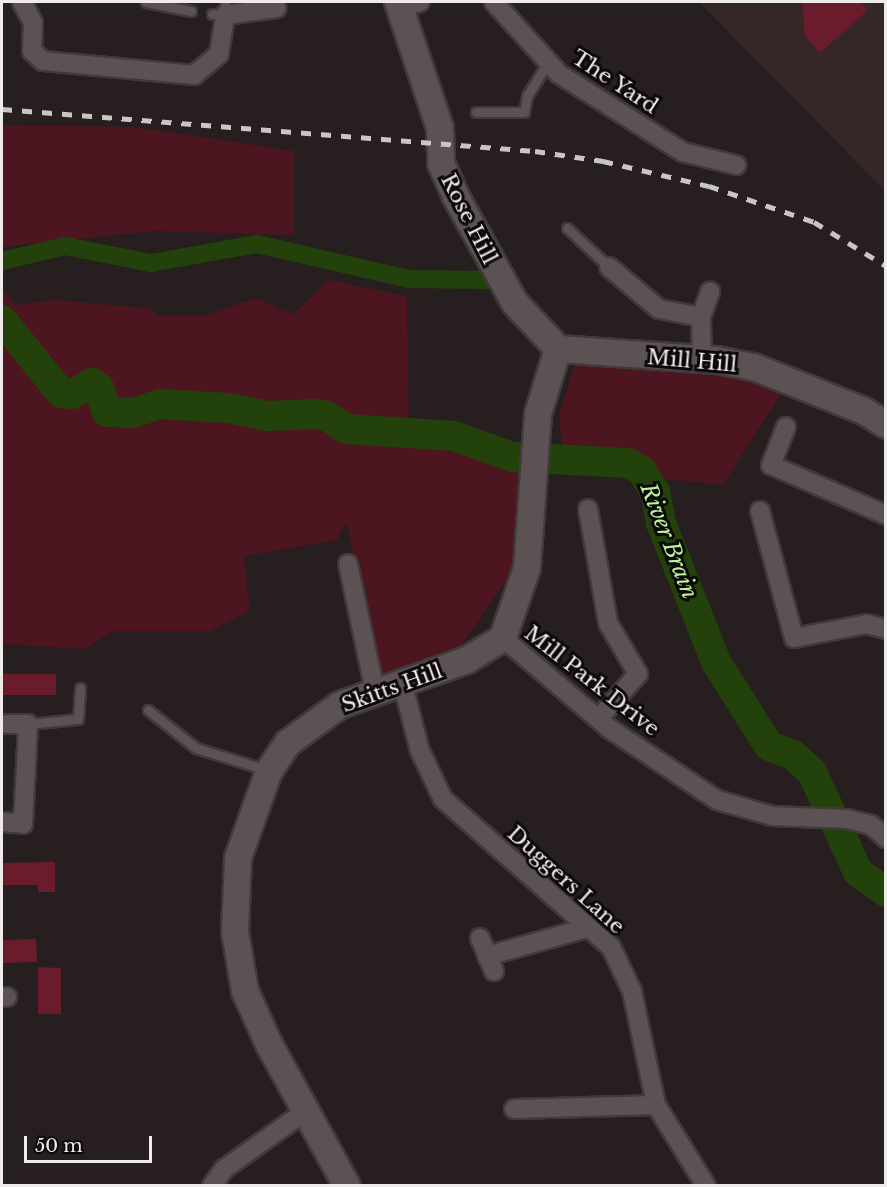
<!DOCTYPE html>
<style>
body{margin:0}
#map{position:relative;width:887px;height:1187px;overflow:hidden;background:#261e1f;font-family:"Libre Baskerville",serif}
div>[style]{position:absolute}
.built>*{inset:0;background:#352628}
.green>*{inset:0;background:#4c151f}
.canal>*{height:18px;margin:-9px;padding:0 9px;transform-origin:9px;border-radius:9px;background:#23420b}
.river>*{height:30px;margin:-15px;padding:0 15px;transform-origin:15px;border-radius:15px;background:#23420b}
.building>*{inset:0;background:#6a1c2c}
.roads{filter:drop-shadow(2px 0 #403a3b) drop-shadow(-2px 0 #403a3b) drop-shadow(0 2px #403a3b) drop-shadow(0 -2px #403a3b)}
.lane>*{height:9px;margin:-4.5px;padding:0 4.5px;transform-origin:4.5px;border-radius:4.5px;background:#5c5253}
.street>*{height:18px;margin:-9px;padding:0 9px;transform-origin:9px;border-radius:9px;background:#5c5253}
.secondary>*{height:26px;margin:-13px;padding:0 13px;transform-origin:13px;border-radius:13px;background:#5c5253}
.rail>*{height:4.5px;margin-top:-2.25px;transform-origin:0;background:repeating-linear-gradient(90deg,#cbc6c6 0 10px,transparent 0 20px)}
span{translate:-50% -50%;white-space:nowrap;text-align:center;line-height:1.15;-webkit-text-stroke:6px #0d090a;paint-order:stroke}
.street-label{font-size:21px;color:#f0ebeb}
.water-label{font-size:22px;color:#baf796;font-style:italic}
.frame{position:absolute;inset:0;border:3px solid #f0ebeb;pointer-events:none}
.scale{position:absolute;left:24px;top:1136px;width:128px;height:27px;box-sizing:border-box;border:3px solid #f0ebeb;border-top:0;padding-left:8px;font-size:18px;line-height:21px;white-space:nowrap;color:#f0ebeb;-webkit-text-stroke:4px #0d090a;paint-order:stroke}
</style>
<div id="map">
<div class="built">
<i style="clip-path:polygon(699px 2px,885px 2px,885px 191px)"></i>
</div>
<div class="green">
<i style="clip-path:polygon(2px 125px,135px 127px,294px 151px,294px 235px,154px 231px,2px 247px)"></i>
<i style="clip-path:polygon(329px 280px,407px 296px,409px 441px,425px 442px,519px 469px,519px 562px,461px 645px,443px 657px,380px 680px,366px 629px,347px 521px,337px 540px,244px 556px,250px 611px,210px 631px,114px 631px,84px 649px,2px 644px,2px 288px,15px 305px,53px 300px,148px 308px,159px 316px,204px 316px,255px 298px,293px 314px)"></i>
<i style="clip-path:polygon(558px 349px,701px 369px,784px 389px,723px 485px,647px 477px,624px 451px,562px 448px,559px 415px,574px 367px)"></i>
</div>
<div class="canal">
<i style="left:2px;top:261px;width:65px;rotate:-13.4deg"></i>
<i style="left:65px;top:246px;width:88px;rotate:11.2deg"></i>
<i style="left:151px;top:263px;width:108px;rotate:-10.2deg"></i>
<i style="left:257px;top:244px;width:156px;rotate:13deg"></i>
<i style="left:409px;top:279px;width:77px;rotate:0.7deg"></i>
</div>
<div class="river">
<i style="left:2px;top:320px;width:94px;rotate:51.1deg"></i>
<i style="left:61px;top:393px;width:11px;rotate:5deg"></i>
<i style="left:72px;top:394px;width:23px;rotate:-29deg"></i>
<i style="left:92px;top:383px;width:9px;rotate:36deg"></i>
<i style="left:99px;top:388px;width:25px;rotate:72deg"></i>
<i style="left:107px;top:412px;width:26px;rotate:2deg"></i>
<i style="left:133px;top:413px;width:28px;rotate:-18deg"></i>
<i style="left:160px;top:404px;width:68px;rotate:3.4deg"></i>
<i style="left:228px;top:408px;width:41px;rotate:11.3deg"></i>
<i style="left:268px;top:416px;width:47px;rotate:-2.4deg"></i>
<i style="left:315px;top:414px;width:12px;rotate:9deg"></i>
<i style="left:327px;top:416px;width:23px;rotate:34deg"></i>
<i style="left:346px;top:429px;width:108px;rotate:3.7deg"></i>
<i style="left:454px;top:436px;width:62px;rotate:19.9deg"></i>
<i style="left:512px;top:457px;width:116px;rotate:3deg"></i>
<i style="left:628px;top:463px;width:16px;rotate:30deg"></i>
<i style="left:642px;top:471px;width:25px;rotate:58deg"></i>
<i style="left:655px;top:492px;width:32px;rotate:79deg"></i>
<i style="left:661px;top:523px;width:149px;rotate:68.4deg"></i>
<i style="left:716px;top:662px;width:99px;rotate:57.8deg"></i>
<i style="left:769px;top:746px;width:26px;rotate:21deg"></i>
<i style="left:793px;top:755px;width:25px;rotate:42deg"></i>
<i style="left:812px;top:772px;width:110px;rotate:65.3deg"></i>
<i style="left:858px;top:872px;width:34px;rotate:36deg"></i>
</div>
<div class="building">
<i style="clip-path:polygon(802px 2px,860px 2px,868px 10px,820px 53px,805px 36px)"></i>
<i style="clip-path:polygon(2px 674px,56px 674px,56px 695px,2px 695px)"></i>
<i style="clip-path:polygon(55px 862px,55px 892px,38px 892px,38px 885px,2px 885px,2px 863px)"></i>
<i style="clip-path:polygon(36px 939px,37px 962px,2px 963px,2px 940px)"></i>
<i style="clip-path:polygon(38px 967px,61px 968px,61px 1014px,38px 1014px)"></i>
</div>
<div class="roads">
<div class="lane">
<i style="left:146px;top:2px;width:46px;rotate:11.3deg"></i>
<i style="left:212px;top:14px;width:13px;rotate:4deg"></i>
<i style="left:225px;top:15px;width:13px;rotate:-90deg"></i>
<i style="left:476px;top:112px;width:48px"></i>
<i style="left:524px;top:112px;width:16px;rotate:-79deg"></i>
<i style="left:527px;top:96px;width:39px;rotate:-58deg"></i>
<i style="left:567px;top:228px;width:57px;rotate:42.9deg"></i>
<i style="left:148px;top:710px;width:61px;rotate:38.4deg"></i>
<i style="left:196px;top:748px;width:74px;rotate:17.2deg"></i>
<i style="left:28px;top:724px;width:50px;rotate:-5.7deg"></i>
<i style="left:78px;top:719px;width:31px;rotate:-86deg"></i>
</div>
<div class="street">
<i style="left:22px;top:2px;width:24px;rotate:62deg"></i>
<i style="left:33px;top:23px;width:28px;rotate:92deg"></i>
<i style="left:32px;top:51px;width:15px;rotate:42deg"></i>
<i style="left:43px;top:61px;width:152px;rotate:5.3deg"></i>
<i style="left:194px;top:75px;width:33px;rotate:-40deg"></i>
<i style="left:219px;top:54px;width:39px;rotate:-81deg"></i>
<i style="left:225px;top:15px;width:52px;rotate:-7.7deg"></i>
<i style="left:494px;top:2px;width:97px;rotate:47.9deg"></i>
<i style="left:559px;top:74px;width:146px;rotate:32.2deg"></i>
<i style="left:683px;top:152px;width:55px;rotate:13.8deg"></i>
<i style="left:400px;top:8px;width:21px;rotate:-17deg"></i>
<i style="left:609px;top:267px;width:65px;rotate:40deg"></i>
<i style="left:659px;top:309px;width:43px;rotate:10.8deg"></i>
<i style="left:701px;top:317px;width:42px;rotate:88.6deg"></i>
<i style="left:701px;top:317px;width:27px;rotate:-70deg"></i>
<i style="left:786px;top:427px;width:41px;rotate:111.5deg"></i>
<i style="left:771px;top:465px;width:125px;rotate:23.5deg"></i>
<i style="left:588px;top:509px;width:116px;rotate:80deg"></i>
<i style="left:608px;top:623px;width:59px;rotate:59.5deg"></i>
<i style="left:638px;top:674px;width:60px;rotate:131.6deg"></i>
<i style="left:760px;top:511px;width:131px;rotate:75deg"></i>
<i style="left:794px;top:638px;width:74px;rotate:-10.9deg"></i>
<i style="left:867px;top:624px;width:20px;rotate:15deg"></i>
<i style="left:348px;top:564px;width:130px;rotate:78deg"></i>
<i style="left:503px;top:638px;width:140px;rotate:40.4deg"></i>
<i style="left:610px;top:729px;width:128px;rotate:33.6deg"></i>
<i style="left:717px;top:800px;width:57px;rotate:16.2deg"></i>
<i style="left:772px;top:816px;width:75px;rotate:2.3deg"></i>
<i style="left:847px;top:819px;width:25px;rotate:14deg"></i>
<i style="left:871px;top:825px;width:20px;rotate:41deg"></i>
<i style="left:403px;top:685px;width:68px;rotate:75.6deg"></i>
<i style="left:420px;top:751px;width:53px;rotate:64.4deg"></i>
<i style="left:443px;top:799px;width:224px;rotate:41.4deg"></i>
<i style="left:611px;top:947px;width:49px;rotate:64.5deg"></i>
<i style="left:632px;top:991px;width:116px;rotate:78.1deg"></i>
<i style="left:656px;top:1105px;width:95px;rotate:58.3deg"></i>
<i style="left:2px;top:822px;width:21px;rotate:5deg"></i>
<i style="left:23px;top:824px;width:100px;rotate:-87.1deg"></i>
<i style="left:28px;top:724px;width:21px;rotate:180deg"></i>
<i style="left:480px;top:938px;width:36px;rotate:67deg"></i>
<i style="left:487px;top:956px;width:104px;rotate:-15.6deg"></i>
<i style="left:2px;top:997px;width:5px"></i>
<i style="left:514px;top:1109px;width:142px;rotate:-1.6deg"></i>
<i style="left:212px;top:1186px;width:21px;rotate:-55deg"></i>
<i style="left:224px;top:1169px;width:100px;rotate:-35.3deg"></i>
</div>
<div class="secondary">
<i style="left:398px;top:2px;width:133px;rotate:71.6deg"></i>
<i style="left:440px;top:128px;width:35px;rotate:88deg"></i>
<i style="left:441px;top:163px;width:37px;rotate:66deg"></i>
<i style="left:456px;top:197px;width:121px;rotate:60.9deg"></i>
<i style="left:515px;top:303px;width:63px;rotate:46.9deg"></i>
<i style="left:558px;top:349px;width:159px;rotate:4deg"></i>
<i style="left:717px;top:360px;width:38px;rotate:11deg"></i>
<i style="left:754px;top:367px;width:118px;rotate:21.8deg"></i>
<i style="left:864px;top:411px;width:26px;rotate:32deg"></i>
<i style="left:347px;top:1186px;width:162px;rotate:-118.8deg"></i>
<i style="left:269px;top:1044px;width:58px;rotate:-114.4deg"></i>
<i style="left:245px;top:991px;width:60px;rotate:-99.6deg"></i>
<i style="left:235px;top:932px;width:74px;rotate:-87.7deg"></i>
<i style="left:238px;top:858px;width:92px;rotate:-70.4deg"></i>
<i style="left:269px;top:771px;width:34px;rotate:-56deg"></i>
<i style="left:288px;top:743px;width:64px;rotate:-36.2deg"></i>
<i style="left:340px;top:705px;width:135px;rotate:-19.5deg"></i>
<i style="left:467px;top:660px;width:42px;rotate:-31.4deg"></i>
<i style="left:503px;top:638px;width:74px;rotate:-71.1deg"></i>
<i style="left:527px;top:568px;width:154px;rotate:-85.9deg"></i>
<i style="left:538px;top:414px;width:68px;rotate:-72.9deg"></i>
</div>
</div>
<div class="rail">
<i style="left:2px;top:109px;width:535px;rotate:4.51deg"></i>
<i style="left:535px;top:151px;width:69px;rotate:8.4deg"></i>
<i style="left:603px;top:161px;width:109px;rotate:13.3deg"></i>
<i style="left:709px;top:186px;width:111px;rotate:18.9deg"></i>
<i style="left:814px;top:222px;width:84px;rotate:31.4deg"></i>
</div>
<div class="street-label">
<span style="left:615px;top:82px;rotate:33deg">The Yard</span>
<span style="left:469px;top:219px;rotate:63deg">Rose Hill</span>
<span style="left:692px;top:361px;rotate:5deg">Mill Hill</span>
<span style="left:592px;top:681px;rotate:38deg">Mill Park Drive</span>
<span style="left:392px;top:688px;rotate:-20deg">Skitts Hill</span>
<span style="left:566px;top:880px;rotate:42deg">Duggers Lane</span>
</div>
<div class="water-label">
<span style="left:669px;top:541px;rotate:69deg">River Brain</span>
</div>
<div class="frame"></div>
<div class="scale">50 m</div>
</div>
